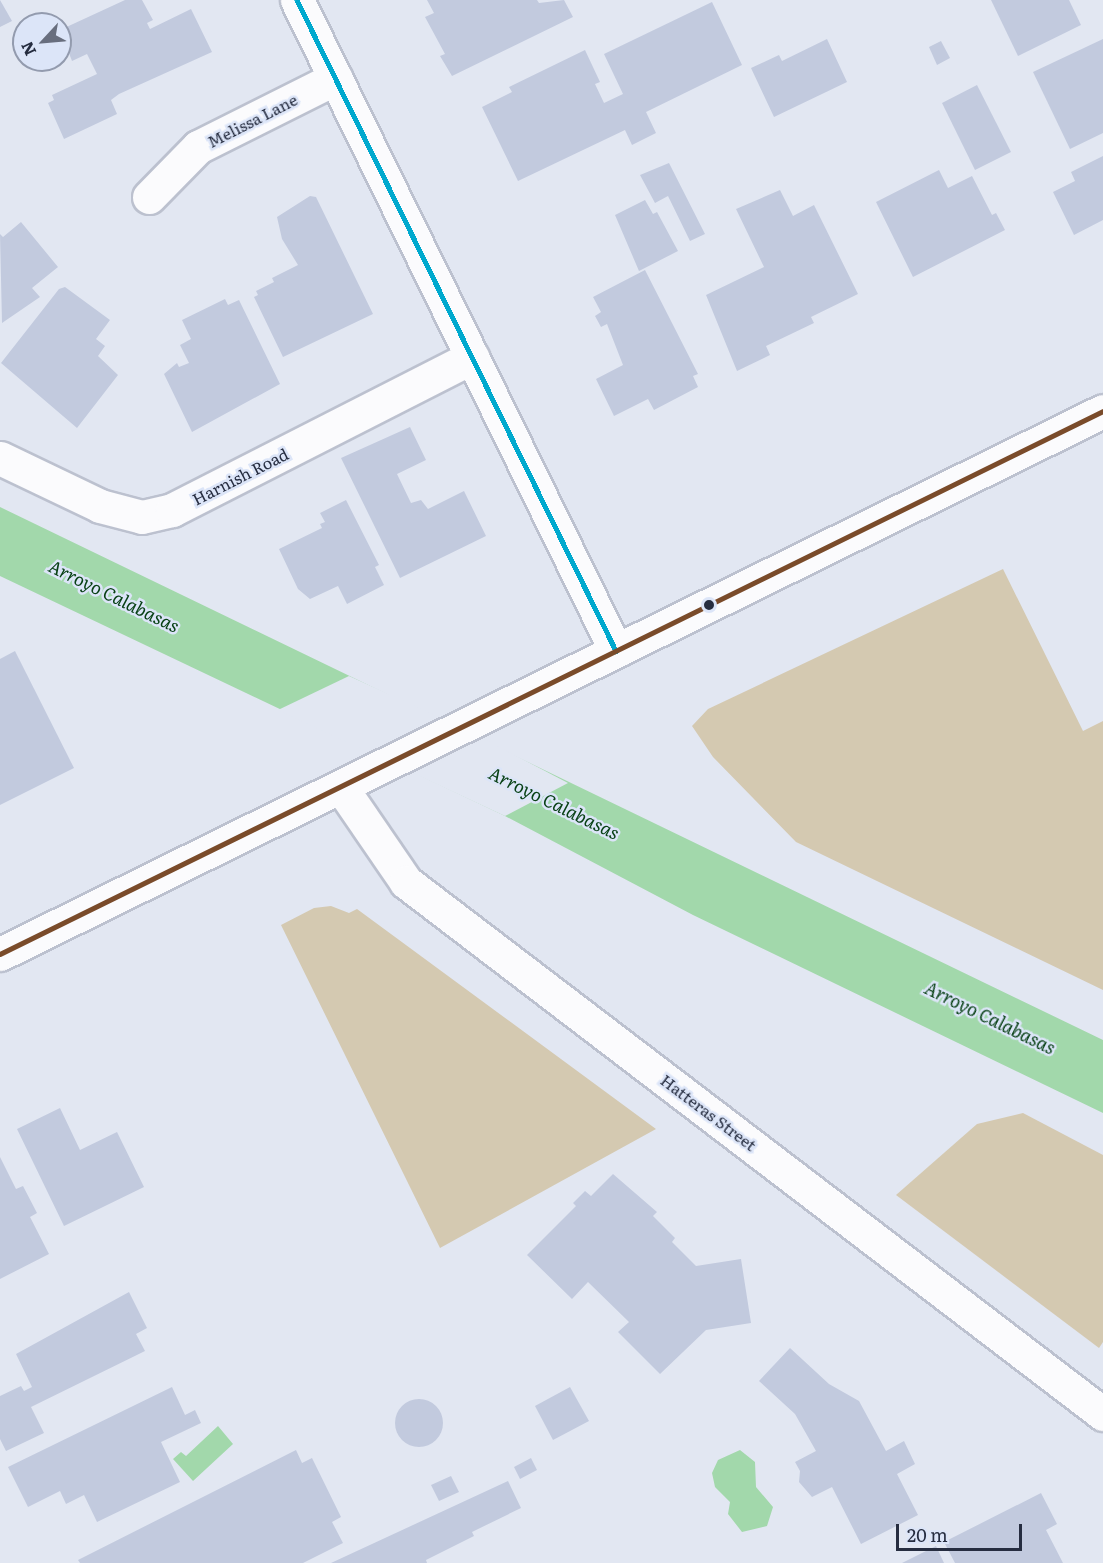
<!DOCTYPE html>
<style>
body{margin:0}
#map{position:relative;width:1103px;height:1563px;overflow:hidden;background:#e2e7f2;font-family:Literata,serif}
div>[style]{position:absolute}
.green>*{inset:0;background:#d4c9b1}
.water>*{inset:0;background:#a2d8ab}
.pier>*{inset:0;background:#e2e7f2}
.building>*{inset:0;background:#c2cade}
.round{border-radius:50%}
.roads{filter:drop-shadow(2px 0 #bcc1cf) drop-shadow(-2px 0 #bcc1cf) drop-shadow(0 2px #bcc1cf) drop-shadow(0 -2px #bcc1cf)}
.street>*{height:33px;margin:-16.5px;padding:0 16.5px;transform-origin:16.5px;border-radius:16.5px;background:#fbfbfd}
.secondary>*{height:33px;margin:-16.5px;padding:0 16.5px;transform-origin:16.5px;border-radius:16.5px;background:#fbfbfd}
.bus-1>*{height:4.5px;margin:-2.25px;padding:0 2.25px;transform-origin:2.25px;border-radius:2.25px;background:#00a9ce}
.bus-2>*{height:4.5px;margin:-2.25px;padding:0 2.25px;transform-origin:2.25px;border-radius:2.25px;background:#7a4b2a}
.dots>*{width:16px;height:16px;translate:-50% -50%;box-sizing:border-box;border:3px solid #dce5f8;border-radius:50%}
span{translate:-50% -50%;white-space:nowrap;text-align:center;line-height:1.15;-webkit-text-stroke:5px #dce5f8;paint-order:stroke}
.street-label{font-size:16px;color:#262d40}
.water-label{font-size:18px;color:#084115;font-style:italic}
.north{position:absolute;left:12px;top:12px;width:60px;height:60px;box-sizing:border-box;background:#dce5f8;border:2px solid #939bae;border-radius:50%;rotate:244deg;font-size:16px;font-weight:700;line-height:24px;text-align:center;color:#262d40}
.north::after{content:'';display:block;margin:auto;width:21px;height:27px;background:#686e7e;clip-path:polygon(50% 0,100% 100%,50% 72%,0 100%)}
.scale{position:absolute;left:896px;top:1524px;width:126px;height:27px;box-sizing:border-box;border:3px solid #262d40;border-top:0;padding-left:8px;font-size:18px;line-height:21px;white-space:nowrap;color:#262d40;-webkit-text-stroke:4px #dce5f8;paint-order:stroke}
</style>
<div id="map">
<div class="green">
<i style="clip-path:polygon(1003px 569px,1083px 731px,1103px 721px,1103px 990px,796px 842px,713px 757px,692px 726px,708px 709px)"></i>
<i style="clip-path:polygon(331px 906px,349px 913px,357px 909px,656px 1129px,440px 1248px,281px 925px,314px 908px)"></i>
<i style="clip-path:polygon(1023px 1113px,1103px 1155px,1103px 1342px,1099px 1348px,896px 1195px,977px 1124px)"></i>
</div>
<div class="water">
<i style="clip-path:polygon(0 507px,1103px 1040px,1103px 1113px,693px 915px,505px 816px,0 576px)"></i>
<i style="clip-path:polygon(218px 1426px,233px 1444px,193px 1481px,173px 1459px,181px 1452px,186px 1456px)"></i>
<i style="clip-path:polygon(740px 1450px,755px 1462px,756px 1487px,773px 1507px,767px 1526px,742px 1532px,728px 1514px,730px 1502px,715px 1487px,712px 1473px,718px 1460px)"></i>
</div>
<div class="pier">
<i style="clip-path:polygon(349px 676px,461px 727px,568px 783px,505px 816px,278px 710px)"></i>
</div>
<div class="building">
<i style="clip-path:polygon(0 0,12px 21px,0 27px)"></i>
<i style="clip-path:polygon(125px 0,142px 0,153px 20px,147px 23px,150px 29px,191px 9px,212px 52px,119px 94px,111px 100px,117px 114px,64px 139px,48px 103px,54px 100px,52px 95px,97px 74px,87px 54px,72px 61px,60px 30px)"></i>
<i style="clip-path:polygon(427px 0,537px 0,539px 3px,564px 0,573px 17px,452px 76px,440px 56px,445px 54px,425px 17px,434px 13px)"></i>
<i style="clip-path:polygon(991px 0,1069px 0,1081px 25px,1018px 56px)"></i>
<i style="clip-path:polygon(712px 2px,742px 65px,646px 112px,656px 133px,632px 145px,625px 130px,518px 181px,482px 107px,512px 92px,509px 87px,585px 50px,600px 82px,595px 84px,604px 103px,623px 94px,604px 54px)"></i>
<i style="clip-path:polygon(827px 39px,847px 82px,774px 117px,751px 68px,779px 55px,782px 61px)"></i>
<i style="clip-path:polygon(1103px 39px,1103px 133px,1070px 149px,1033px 72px)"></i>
<i style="clip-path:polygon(941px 41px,950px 58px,937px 65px,929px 47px)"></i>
<i style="clip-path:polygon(977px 85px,1011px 152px,975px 170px,942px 103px)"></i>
<i style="clip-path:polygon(1103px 156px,1103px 220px,1074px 235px,1053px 192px,1075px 181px,1071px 172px)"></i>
<i style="clip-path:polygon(669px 163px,705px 234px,690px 241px,668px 196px,655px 203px,640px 175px)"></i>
<i style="clip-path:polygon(939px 170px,948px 188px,972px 176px,992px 215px,996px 213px,1005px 230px,913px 277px,876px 202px)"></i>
<i style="clip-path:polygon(780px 190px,793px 216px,814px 205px,858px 294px,811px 317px,814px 323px,766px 346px,770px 355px,737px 371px,706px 295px,764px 267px,736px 209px)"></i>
<i style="clip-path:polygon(310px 196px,316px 197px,373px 314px,283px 357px,254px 297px,258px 295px,256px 291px,274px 282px,272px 278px,298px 265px,282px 239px,277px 217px)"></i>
<i style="clip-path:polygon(645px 200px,653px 214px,657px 212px,678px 251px,639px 271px,615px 215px)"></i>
<i style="clip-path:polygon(21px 222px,58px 267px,32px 288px,40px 297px,2px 323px,0 234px,3px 237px)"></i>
<i style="clip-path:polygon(645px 270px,698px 374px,693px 376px,698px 387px,654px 410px,648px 399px,614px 416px,596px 379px,623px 365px,607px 324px,601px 327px,595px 316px,601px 312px,593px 297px)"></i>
<i style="clip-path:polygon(65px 287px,110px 320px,96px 339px,105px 346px,98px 356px,118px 375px,77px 428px,1px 363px,59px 289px)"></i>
<i style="clip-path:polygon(225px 299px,228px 305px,239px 300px,280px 384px,192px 432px,164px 374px,177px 363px,179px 367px,189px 363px,180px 345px,191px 339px,182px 320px)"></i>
<i style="clip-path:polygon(410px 427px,426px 460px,397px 474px,411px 503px,421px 500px,428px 509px,464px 491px,486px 536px,400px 578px,341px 458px)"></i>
<i style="clip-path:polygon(346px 500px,379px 565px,375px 567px,384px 585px,347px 604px,338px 586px,310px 599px,298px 589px,279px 549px,322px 528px,320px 524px,325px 522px,320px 513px)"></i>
<i style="clip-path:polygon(15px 651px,74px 768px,0 805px,0 659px)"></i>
<i style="clip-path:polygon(60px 1108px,80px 1150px,117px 1132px,144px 1187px,64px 1226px,17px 1129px)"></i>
<i style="clip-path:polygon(0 1157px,16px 1189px,23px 1186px,37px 1213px,30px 1217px,49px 1254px,0 1279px)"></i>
<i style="clip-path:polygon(613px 1174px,657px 1212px,653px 1216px,675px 1238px,672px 1242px,696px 1266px,741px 1259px,751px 1323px,706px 1330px,660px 1374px,618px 1332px,629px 1322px,588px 1282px,572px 1299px,527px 1255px,576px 1206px,573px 1203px,585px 1191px,591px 1196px)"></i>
<i style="clip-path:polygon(129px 1292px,147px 1328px,136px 1334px,145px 1351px,31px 1407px,44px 1433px,6px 1451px,0 1439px,0 1396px,21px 1386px,24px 1391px,32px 1387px,16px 1354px)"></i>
<i style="clip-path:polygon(790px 1348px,829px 1384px,859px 1401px,886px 1451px,904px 1441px,915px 1464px,897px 1474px,918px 1515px,861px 1544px,832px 1487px,812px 1497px,799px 1482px,800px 1471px,795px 1462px,816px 1451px,795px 1414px,759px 1381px)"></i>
<i style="clip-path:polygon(172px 1387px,185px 1415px,195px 1410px,201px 1423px,161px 1442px,180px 1482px,97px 1522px,84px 1495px,66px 1504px,60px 1491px,28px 1507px,8px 1467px)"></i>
<i style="clip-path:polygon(570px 1387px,589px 1421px,553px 1440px,535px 1406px)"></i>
<i class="round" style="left:395px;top:1399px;width:48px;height:48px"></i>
<i style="clip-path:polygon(296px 1450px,302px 1463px,312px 1458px,341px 1517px,332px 1522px,343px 1543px,303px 1563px,80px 1563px,78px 1560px)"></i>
<i style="clip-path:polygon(531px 1458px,537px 1470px,520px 1479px,514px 1467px)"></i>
<i style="clip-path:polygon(451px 1476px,459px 1492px,439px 1501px,431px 1485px)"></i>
<i style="clip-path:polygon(508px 1481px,521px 1508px,472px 1532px,474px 1536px,426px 1560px,427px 1563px,331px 1563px)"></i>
<i style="clip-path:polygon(1041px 1493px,1057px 1524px,1046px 1530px,1063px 1563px,955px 1563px,944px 1542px)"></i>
<i style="clip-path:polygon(936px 1546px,944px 1563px,902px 1563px)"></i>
</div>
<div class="roads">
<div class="street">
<i style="left:297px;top:0;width:725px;rotate:63.89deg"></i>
<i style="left:149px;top:197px;width:70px;rotate:-45.6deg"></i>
<i style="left:198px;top:147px;width:154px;rotate:-26.6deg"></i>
<i style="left:0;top:458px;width:111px;rotate:25.6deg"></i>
<i style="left:100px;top:506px;width:43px;rotate:14.7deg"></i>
<i style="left:142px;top:517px;width:31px;rotate:-13deg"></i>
<i style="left:172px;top:510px;width:337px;rotate:-27deg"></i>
<i style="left:341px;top:787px;width:115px;rotate:55.6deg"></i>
<i style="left:406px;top:882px;width:877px;rotate:37.35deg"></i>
</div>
<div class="secondary">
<i style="left:0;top:954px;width:1229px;rotate:-26.21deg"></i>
</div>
</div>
<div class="bus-1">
<i style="left:297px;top:0;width:725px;rotate:63.89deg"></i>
</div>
<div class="bus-2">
<i style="left:0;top:954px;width:1229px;rotate:-26.21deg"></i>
</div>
<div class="dots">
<i style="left:709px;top:605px;background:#262d40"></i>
</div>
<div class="street-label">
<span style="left:252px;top:120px;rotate:-27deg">Melissa Lane</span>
<span style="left:240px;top:476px;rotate:-27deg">Harnish Road</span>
<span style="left:709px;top:1112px;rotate:37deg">Hatteras Street</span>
</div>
<div class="water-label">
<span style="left:114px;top:596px;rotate:26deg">Arroyo Calabasas</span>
<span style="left:554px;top:803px;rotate:26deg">Arroyo Calabasas</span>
<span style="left:990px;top:1018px;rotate:26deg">Arroyo Calabasas</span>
</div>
<div class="north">N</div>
<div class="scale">20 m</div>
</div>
